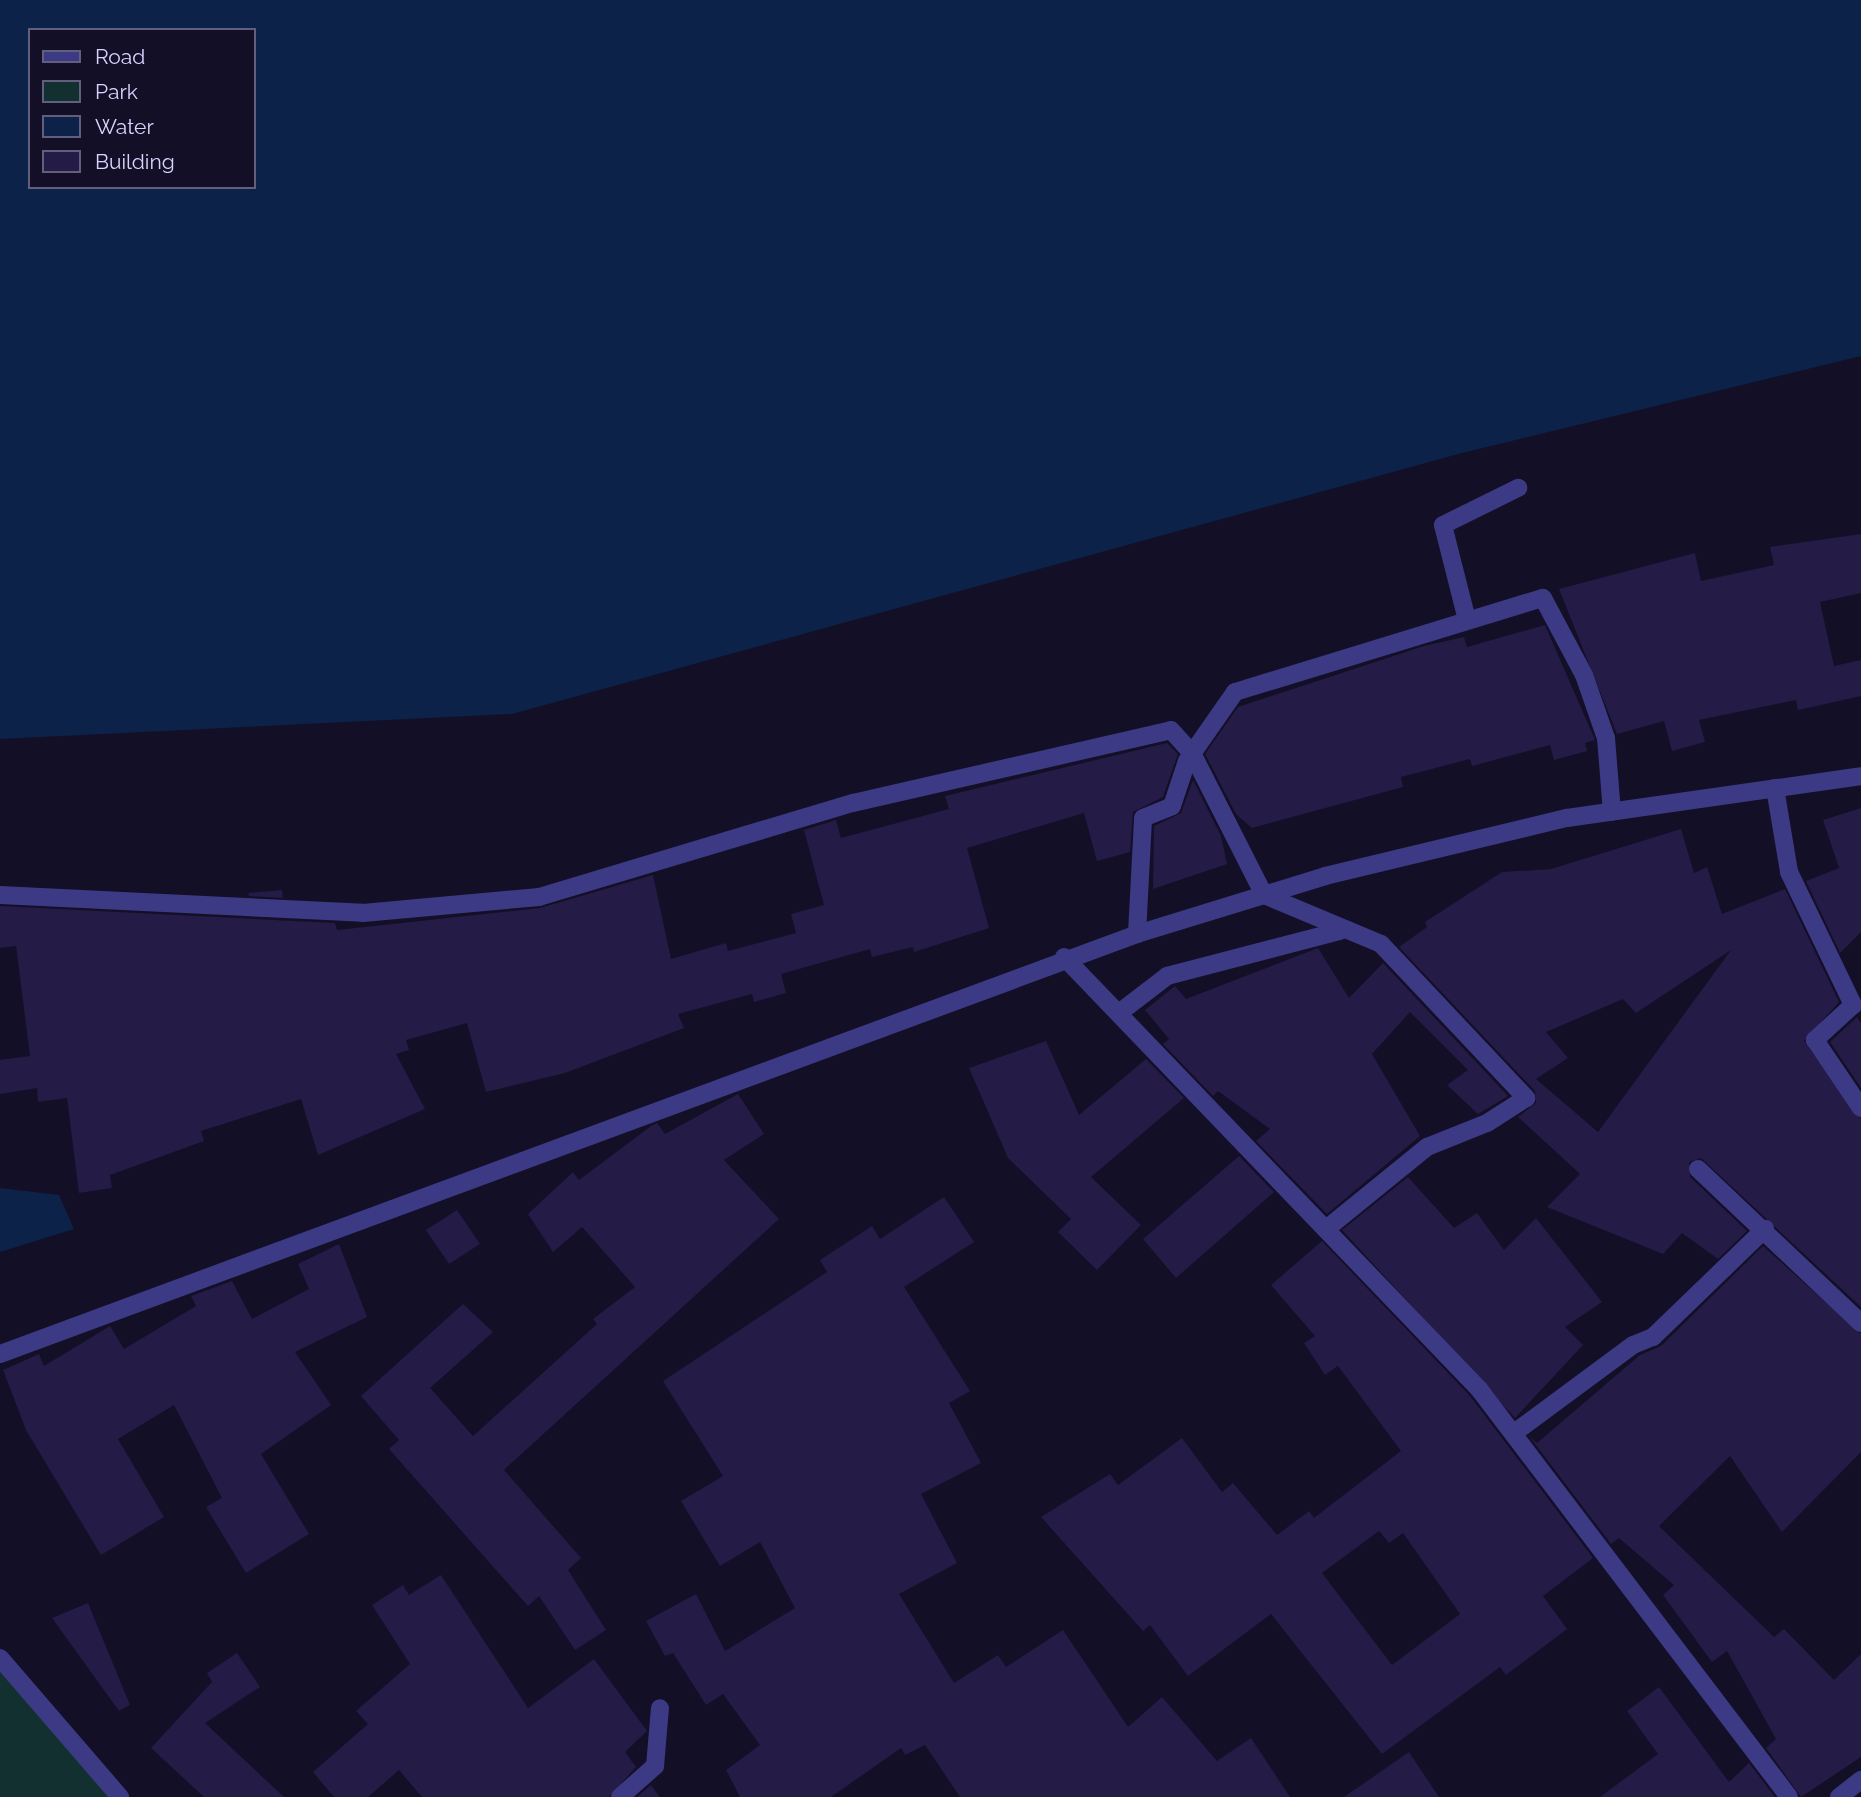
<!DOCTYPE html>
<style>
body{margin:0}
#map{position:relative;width:1861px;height:1797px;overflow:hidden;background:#130f26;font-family:Raleway,sans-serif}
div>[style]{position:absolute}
.green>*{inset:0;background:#12302f}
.water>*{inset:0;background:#0c2248}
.building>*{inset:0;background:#241b47}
.minor>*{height:18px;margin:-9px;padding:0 9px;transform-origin:9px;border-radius:9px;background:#3d3a85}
span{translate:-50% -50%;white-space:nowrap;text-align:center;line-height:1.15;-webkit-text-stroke:5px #130f26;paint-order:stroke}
.legend{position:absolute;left:28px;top:28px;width:228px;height:161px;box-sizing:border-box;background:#130f26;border:2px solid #625e7d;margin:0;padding:9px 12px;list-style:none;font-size:21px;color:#d9d4ff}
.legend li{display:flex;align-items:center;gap:14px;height:35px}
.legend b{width:35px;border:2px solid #625e7d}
</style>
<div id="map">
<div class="green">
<i style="clip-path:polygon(0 1670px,109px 1797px,0 1797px)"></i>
</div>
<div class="water">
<i style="clip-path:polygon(evenodd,0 0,1861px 0,1861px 356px,1462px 453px,512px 714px,0 739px,0 0,30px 30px,254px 30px,254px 187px,30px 187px,30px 30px)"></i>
<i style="clip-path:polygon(0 1188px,59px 1195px,74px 1229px,0 1252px)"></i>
</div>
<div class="building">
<i style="clip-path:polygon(1861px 534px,1861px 593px,1820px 602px,1834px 666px,1861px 660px,1861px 696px,1798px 710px,1796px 700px,1699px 720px,1705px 742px,1672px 751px,1664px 721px,1617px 734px,1559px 589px,1695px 553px,1701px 581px,1774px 565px,1770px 547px)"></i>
<i style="clip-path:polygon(1545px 625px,1595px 740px,1585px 743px,1587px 751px,1554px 760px,1550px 745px,1472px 766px,1470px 759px,1401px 777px,1403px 787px,1252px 828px,1236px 814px,1205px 754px,1238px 707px,1424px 646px,1464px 637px,1467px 647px)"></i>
<i style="clip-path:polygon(1167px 743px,1178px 754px,1163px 797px,1133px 812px,1130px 852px,1097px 861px,1084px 813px,967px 848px,989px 928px,914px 952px,913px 947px,872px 957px,870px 949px,781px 974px,786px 993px,754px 1002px,752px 994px,678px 1014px,684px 1028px,565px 1073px,486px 1092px,467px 1023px,406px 1040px,409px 1050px,396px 1054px,425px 1109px,318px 1155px,301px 1099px,201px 1131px,204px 1141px,110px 1175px,112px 1188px,79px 1193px,67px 1098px,38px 1102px,37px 1088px,0 1094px,0 1060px,30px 1056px,16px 946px,0 948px,0 906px,335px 923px,337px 930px,540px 908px,653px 875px,671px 959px,726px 943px,728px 951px,796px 933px,791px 914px,824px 905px,804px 830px,836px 820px,841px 838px,949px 809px,945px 796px)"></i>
<i style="clip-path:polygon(1193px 780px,1221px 836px,1227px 864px,1153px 889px,1154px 826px,1181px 813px)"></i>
<i style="clip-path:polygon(1861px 808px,1861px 932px,1840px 953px,1806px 881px,1839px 868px,1823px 820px)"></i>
<i style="clip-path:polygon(evenodd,1681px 829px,1694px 873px,1707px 867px,1722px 914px,1785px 889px,1839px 1002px,1804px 1041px,1861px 1119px,1861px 1307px,1701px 1158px,1689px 1162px,1690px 1177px,1747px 1231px,1718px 1259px,1682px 1233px,1663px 1254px,1547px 1207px,1580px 1174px,1518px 1117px,1536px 1103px,1535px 1091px,1399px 947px,1427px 927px,1425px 922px,1502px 872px,1551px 869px,1681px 829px,1731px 950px,1598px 1132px,1536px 1079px,1568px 1058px,1546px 1032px,1623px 999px,1636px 1013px,1731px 950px)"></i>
<i style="clip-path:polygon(282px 890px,283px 898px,249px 896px,248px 893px)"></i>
<i style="clip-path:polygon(1318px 948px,1349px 998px,1383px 963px,1508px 1096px,1478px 1114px,1447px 1085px,1468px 1070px,1410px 1012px,1372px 1054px,1420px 1136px,1327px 1214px,1256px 1141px,1270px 1129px,1218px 1091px,1213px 1096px,1163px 1044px,1169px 1039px,1145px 1010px,1175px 986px,1186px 999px)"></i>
<i style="clip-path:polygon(1857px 1017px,1861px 1023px,1861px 1088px,1830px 1042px)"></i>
<i style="clip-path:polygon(1046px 1041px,1079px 1115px,1146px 1059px,1184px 1098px,1091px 1177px,1141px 1225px,1097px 1270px,1058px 1232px,1071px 1219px,1008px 1158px,969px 1068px)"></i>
<i style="clip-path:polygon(738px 1094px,764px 1134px,724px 1160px,779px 1219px,504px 1470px,581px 1558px,568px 1570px,606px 1630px,575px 1650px,539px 1596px,528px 1606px,389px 1449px,399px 1440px,361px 1396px,463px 1304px,493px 1332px,430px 1388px,473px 1436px,597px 1324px,593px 1319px,635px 1287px,582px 1227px,553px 1252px,528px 1214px,573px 1172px,579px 1180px,651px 1126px,657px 1123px,665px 1134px)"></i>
<i style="clip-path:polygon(1239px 1156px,1274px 1192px,1176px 1278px,1143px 1239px)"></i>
<i style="clip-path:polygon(1408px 1177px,1454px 1228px,1477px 1213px,1504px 1250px,1536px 1218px,1602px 1302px,1565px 1327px,1583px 1345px,1515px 1418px,1342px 1230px)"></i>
<i style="clip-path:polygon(944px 1197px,974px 1242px,904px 1287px,970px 1391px,949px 1403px,981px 1463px,921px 1494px,957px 1563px,899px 1594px,954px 1683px,998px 1655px,1006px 1667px,1063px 1630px,1128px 1727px,1162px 1697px,1217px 1761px,1251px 1738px,1290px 1797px,960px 1797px,925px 1745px,905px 1755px,901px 1748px,831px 1797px,740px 1797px,726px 1770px,760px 1745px,723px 1694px,706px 1705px,673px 1653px,665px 1656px,646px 1621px,696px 1594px,725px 1651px,795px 1608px,760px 1542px,720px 1566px,681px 1501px,723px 1476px,663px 1381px,827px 1272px,820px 1260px,872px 1226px,880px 1239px)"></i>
<i style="clip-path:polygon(457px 1210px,480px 1244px,449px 1264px,426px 1230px)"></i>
<i style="clip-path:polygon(evenodd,1322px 1241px,1470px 1396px,1593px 1558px,1543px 1596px,1567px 1629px,1506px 1675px,1500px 1667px,1382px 1754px,1271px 1614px,1188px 1676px,1150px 1625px,1143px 1631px,1041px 1517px,1110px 1474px,1118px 1485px,1182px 1438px,1222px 1492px,1233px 1483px,1277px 1535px,1309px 1511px,1314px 1518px,1401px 1451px,1338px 1366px,1325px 1375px,1304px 1343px,1315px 1336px,1271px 1285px,1322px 1241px,1379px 1531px,1389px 1543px,1403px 1533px,1460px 1614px,1392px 1665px,1322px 1573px,1379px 1531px)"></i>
<i style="clip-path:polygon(339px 1244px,367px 1317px,295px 1352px,331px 1405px,261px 1454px,309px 1534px,246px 1573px,206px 1507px,222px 1498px,174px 1405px,118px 1439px,164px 1517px,101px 1555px,26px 1430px,3px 1370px,39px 1354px,44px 1366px,110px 1326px,124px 1349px,196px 1306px,191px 1296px,232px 1281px,252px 1319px,309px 1289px,298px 1264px)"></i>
<i style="clip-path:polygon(1763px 1246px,1861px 1334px,1861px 1452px,1782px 1532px,1730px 1456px,1659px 1526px,1774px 1637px,1784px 1629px,1834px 1680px,1861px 1654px,1861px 1757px,1801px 1797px,1766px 1748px,1776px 1739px,1727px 1651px,1712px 1662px,1663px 1595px,1674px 1585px,1619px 1538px,1611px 1544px,1529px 1436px,1537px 1443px,1640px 1355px,1661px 1346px)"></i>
<i style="clip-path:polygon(441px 1575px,528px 1708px,594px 1659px,647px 1731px,625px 1752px,636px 1767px,609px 1797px,422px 1797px,399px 1770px,368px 1797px,334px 1797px,313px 1772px,368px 1724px,356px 1711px,410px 1664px,372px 1605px,403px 1585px,409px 1595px)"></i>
<i style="clip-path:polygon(88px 1603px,130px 1705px,119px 1711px,52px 1618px)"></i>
<i style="clip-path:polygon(237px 1653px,260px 1687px,205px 1723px,284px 1797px,204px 1797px,151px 1748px,212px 1682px,207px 1673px)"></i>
<i style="clip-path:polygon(1659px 1687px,1729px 1782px,1749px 1763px,1775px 1797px,1600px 1797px,1658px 1754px,1627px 1711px)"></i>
<i style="clip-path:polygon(1409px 1752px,1439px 1797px,1344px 1797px)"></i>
<i style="clip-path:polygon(651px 1785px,660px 1797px,637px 1797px)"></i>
</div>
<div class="minor">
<i style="left:1467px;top:620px;width:98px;rotate:-104.2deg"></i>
<i style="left:1443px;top:525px;width:84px;rotate:-26.3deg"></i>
<i style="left:1775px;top:788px;width:85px;rotate:80.5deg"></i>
<i style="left:1789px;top:872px;width:148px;rotate:64.3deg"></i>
<i style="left:1853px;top:1005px;width:52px;rotate:137.4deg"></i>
<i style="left:1815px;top:1040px;width:82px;rotate:55.9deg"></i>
<i style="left:0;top:895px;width:363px;rotate:2.8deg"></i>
<i style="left:363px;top:913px;width:177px;rotate:-5.2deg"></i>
<i style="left:539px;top:897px;width:328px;rotate:-16.7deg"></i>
<i style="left:853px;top:803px;width:326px;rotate:-12.9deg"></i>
<i style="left:1171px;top:730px;width:31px;rotate:48deg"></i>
<i style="left:1192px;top:753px;width:159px;rotate:63.1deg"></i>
<i style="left:1264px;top:895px;width:127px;rotate:22.7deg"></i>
<i style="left:1381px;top:944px;width:212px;rotate:46.7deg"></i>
<i style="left:1526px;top:1098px;width:46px;rotate:147.3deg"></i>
<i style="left:1487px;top:1123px;width:65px;rotate:158.2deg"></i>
<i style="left:1427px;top:1147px;width:130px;rotate:140.9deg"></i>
<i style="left:1137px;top:934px;width:116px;rotate:-87deg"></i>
<i style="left:1143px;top:818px;width:31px;rotate:-22deg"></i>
<i style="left:1172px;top:806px;width:47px;rotate:-71.6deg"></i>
<i style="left:1187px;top:761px;width:84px;rotate:-55.2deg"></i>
<i style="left:1235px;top:692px;width:322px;rotate:-17deg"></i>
<i style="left:1543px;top:598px;width:87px;rotate:62deg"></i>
<i style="left:1584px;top:675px;width:67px;rotate:70.8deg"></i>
<i style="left:1606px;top:738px;width:74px;rotate:85.4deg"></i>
<i style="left:1064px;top:957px;width:599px;rotate:46.15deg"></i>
<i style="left:1479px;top:1389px;width:512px;rotate:52.77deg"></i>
<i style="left:1119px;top:1013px;width:61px;rotate:-37.6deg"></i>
<i style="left:1167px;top:976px;width:179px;rotate:-14.6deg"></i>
<i style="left:1698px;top:1169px;width:224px;rotate:43.4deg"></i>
<i style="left:0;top:1354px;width:1212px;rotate:-20.27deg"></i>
<i style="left:1137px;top:934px;width:197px;rotate:-17.1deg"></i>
<i style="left:1325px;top:876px;width:249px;rotate:-13.5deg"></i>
<i style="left:1567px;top:818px;width:297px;rotate:-8.1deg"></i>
<i style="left:1514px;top:1433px;width:148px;rotate:-36.5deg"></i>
<i style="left:1633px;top:1345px;width:22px;rotate:-22deg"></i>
<i style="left:1653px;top:1337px;width:156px;rotate:-44deg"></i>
<i style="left:0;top:1658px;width:184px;rotate:49.2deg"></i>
<i style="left:620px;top:1797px;width:47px;rotate:-41.5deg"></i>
<i style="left:655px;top:1766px;width:58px;rotate:-85.1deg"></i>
<i style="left:1839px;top:1797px;width:28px;rotate:-38deg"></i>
</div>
<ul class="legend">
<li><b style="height:9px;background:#3d3a85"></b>Road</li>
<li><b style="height:19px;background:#12302f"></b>Park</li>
<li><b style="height:19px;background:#0c2248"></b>Water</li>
<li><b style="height:19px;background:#241b47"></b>Building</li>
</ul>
</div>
